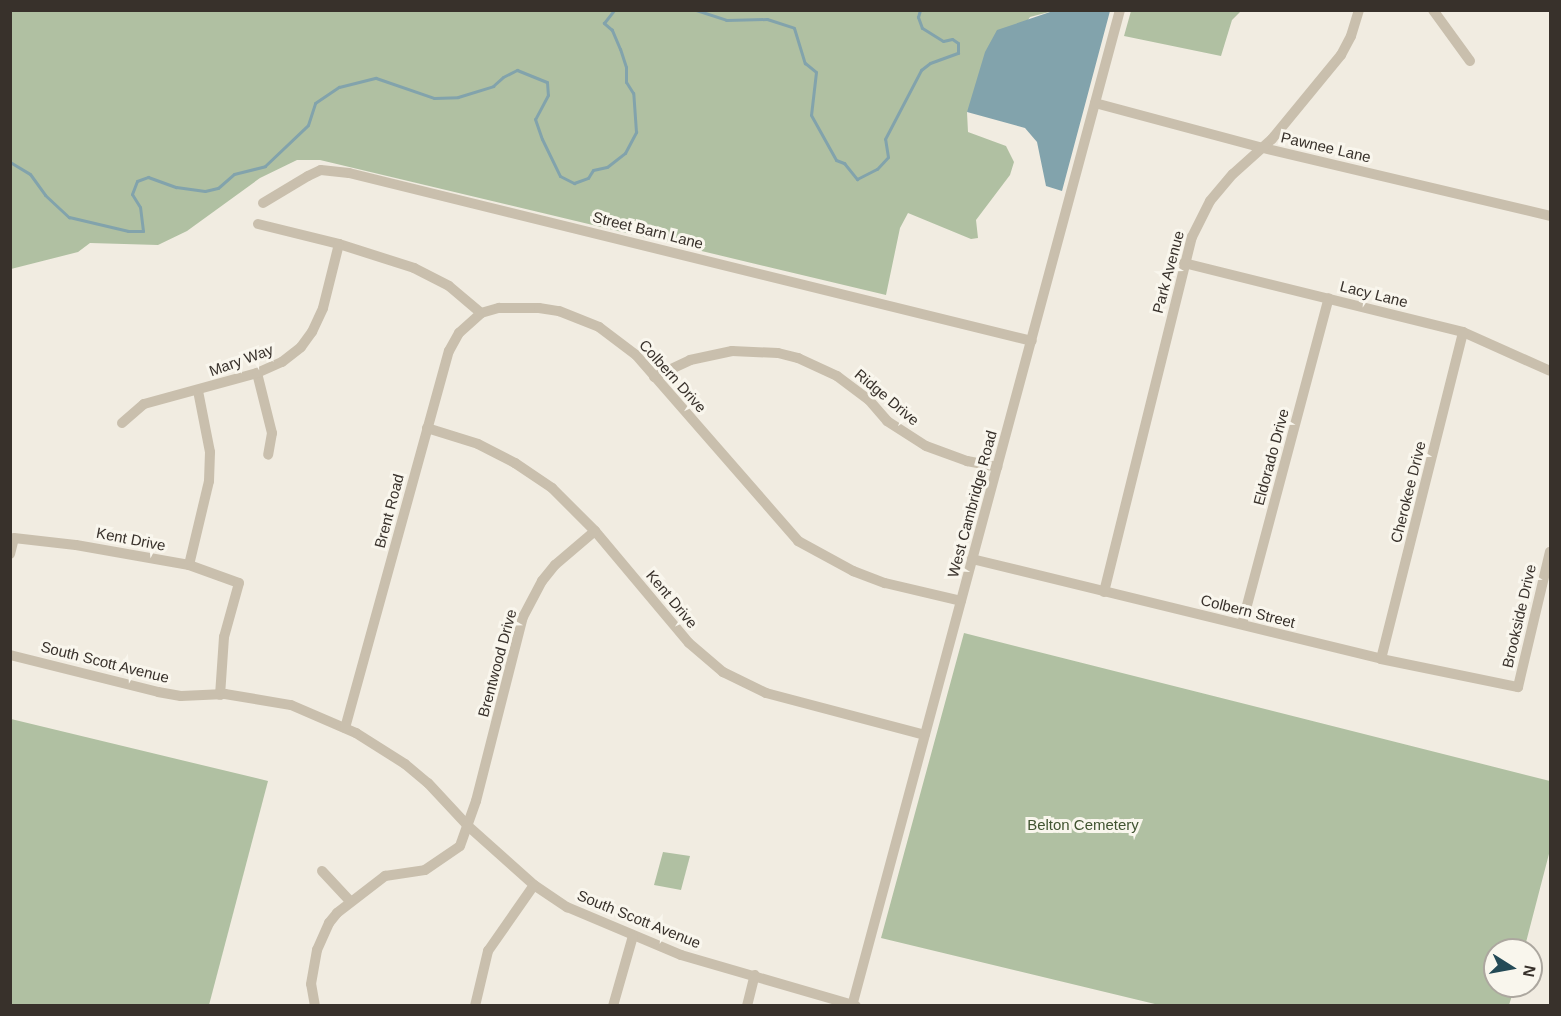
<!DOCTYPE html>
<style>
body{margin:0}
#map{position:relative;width:1561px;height:1016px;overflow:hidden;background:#f1ece1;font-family:Arial,sans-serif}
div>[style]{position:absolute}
.green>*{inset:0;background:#b0c0a2}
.water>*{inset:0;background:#82a3ac}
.stream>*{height:3px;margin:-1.5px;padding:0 1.5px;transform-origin:1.5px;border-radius:1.5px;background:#82a3ac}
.minor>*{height:10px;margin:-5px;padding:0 5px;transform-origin:5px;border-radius:5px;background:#c9bfad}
span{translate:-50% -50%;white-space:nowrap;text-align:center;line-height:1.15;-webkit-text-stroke:6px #f9f6ed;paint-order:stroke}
.street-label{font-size:15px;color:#38312b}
.park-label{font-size:15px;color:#415431}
.frame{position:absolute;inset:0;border:12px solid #38312b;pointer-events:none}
.north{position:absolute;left:1483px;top:938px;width:60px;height:60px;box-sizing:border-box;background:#f9f6ed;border:2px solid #aca79f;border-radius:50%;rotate:101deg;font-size:16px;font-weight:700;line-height:24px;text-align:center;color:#38312b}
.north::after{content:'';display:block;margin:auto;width:21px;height:27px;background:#244a56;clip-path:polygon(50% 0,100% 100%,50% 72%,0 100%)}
</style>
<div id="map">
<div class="green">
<i style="clip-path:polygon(10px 11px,1053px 11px,1030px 17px,967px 112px,968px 132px,1006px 146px,1014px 162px,1010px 175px,976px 220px,978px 238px,971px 239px,908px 213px,900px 228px,886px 295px,320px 160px,297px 160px,260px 178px,187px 231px,158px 245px,90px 243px,78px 252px,11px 269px)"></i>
<i style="clip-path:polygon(1131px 11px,1131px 10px,1241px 11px,1232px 20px,1221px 56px,1124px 36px)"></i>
<i style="clip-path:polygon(964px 633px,1550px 781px,1550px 850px,1524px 950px,1495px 950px,1495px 986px,1515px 986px,1509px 1005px,1159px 1005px,881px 938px)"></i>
<i style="clip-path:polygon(11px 719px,268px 781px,209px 1005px,11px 1005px)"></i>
<i style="clip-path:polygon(663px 852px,690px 856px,681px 890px,654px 885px)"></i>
</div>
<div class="water">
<i style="clip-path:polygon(1053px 11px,1110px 11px,1062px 191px,1046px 186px,1037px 142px,1025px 128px,967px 112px,985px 52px,997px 30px)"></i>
</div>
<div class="stream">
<i style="left:696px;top:10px;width:32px;rotate:18deg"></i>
<i style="left:726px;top:20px;width:41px;rotate:-1.4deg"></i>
<i style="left:767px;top:19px;width:28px;rotate:18deg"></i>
<i style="left:794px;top:28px;width:37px;rotate:73deg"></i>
<i style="left:805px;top:63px;width:14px;rotate:39deg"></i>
<i style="left:816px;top:72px;width:43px;rotate:96.6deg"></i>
<i style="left:811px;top:115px;width:51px;rotate:60.9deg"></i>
<i style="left:836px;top:160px;width:9px;rotate:21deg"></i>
<i style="left:844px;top:163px;width:21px;rotate:51deg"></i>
<i style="left:857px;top:179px;width:22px;rotate:-27deg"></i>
<i style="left:877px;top:169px;width:16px;rotate:-47deg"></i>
<i style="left:888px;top:157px;width:18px;rotate:-99deg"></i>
<i style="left:885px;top:139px;width:78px;rotate:-62.4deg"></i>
<i style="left:921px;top:70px;width:11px;rotate:-38deg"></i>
<i style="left:930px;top:63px;width:30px;rotate:-20deg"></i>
<i style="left:958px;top:53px;width:10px;rotate:-90deg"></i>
<i style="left:958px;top:43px;width:7px;rotate:-146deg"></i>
<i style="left:952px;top:39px;width:9px;rotate:167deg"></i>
<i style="left:943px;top:41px;width:25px;rotate:-148deg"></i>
<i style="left:922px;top:28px;width:12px;rotate:-110deg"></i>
<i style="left:918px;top:17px;width:7px;rotate:-74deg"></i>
<i style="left:10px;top:162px;width:23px;rotate:31deg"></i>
<i style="left:30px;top:174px;width:26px;rotate:54deg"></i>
<i style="left:45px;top:195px;width:33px;rotate:43deg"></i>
<i style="left:69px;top:217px;width:61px;rotate:13.3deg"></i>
<i style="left:128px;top:231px;width:15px"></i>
<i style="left:143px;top:231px;width:24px;rotate:-97deg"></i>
<i style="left:140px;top:207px;width:15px;rotate:-122deg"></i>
<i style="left:132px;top:194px;width:14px;rotate:-69deg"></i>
<i style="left:137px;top:181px;width:12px;rotate:-20deg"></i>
<i style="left:148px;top:177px;width:30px;rotate:20deg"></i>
<i style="left:176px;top:187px;width:29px;rotate:8deg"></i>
<i style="left:205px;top:191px;width:13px;rotate:-13deg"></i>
<i style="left:218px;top:188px;width:21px;rotate:-41deg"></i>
<i style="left:234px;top:174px;width:32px;rotate:-14deg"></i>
<i style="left:265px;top:166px;width:59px;rotate:-43.6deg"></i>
<i style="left:308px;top:125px;width:23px;rotate:-72deg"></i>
<i style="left:315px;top:103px;width:29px;rotate:-34deg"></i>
<i style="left:339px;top:87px;width:38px;rotate:-14deg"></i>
<i style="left:376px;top:78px;width:61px;rotate:19deg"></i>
<i style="left:434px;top:98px;width:24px;rotate:-2deg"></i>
<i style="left:458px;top:97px;width:37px;rotate:-17deg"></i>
<i style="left:493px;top:86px;width:13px;rotate:-42deg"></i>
<i style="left:503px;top:77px;width:16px;rotate:-27deg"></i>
<i style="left:517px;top:70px;width:32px;rotate:22deg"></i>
<i style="left:547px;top:82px;width:13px;rotate:86deg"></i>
<i style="left:548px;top:95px;width:27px;rotate:118deg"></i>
<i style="left:535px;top:119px;width:21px;rotate:71deg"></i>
<i style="left:542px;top:139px;width:41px;rotate:64.1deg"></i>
<i style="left:560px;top:176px;width:16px;rotate:27deg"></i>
<i style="left:574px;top:183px;width:15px;rotate:-20deg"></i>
<i style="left:588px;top:178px;width:9px;rotate:-58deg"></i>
<i style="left:593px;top:170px;width:14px;rotate:-12deg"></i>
<i style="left:607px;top:167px;width:23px;rotate:-38deg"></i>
<i style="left:625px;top:153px;width:24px;rotate:-62deg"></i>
<i style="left:636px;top:132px;width:39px;rotate:-94deg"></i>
<i style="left:633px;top:93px;width:13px;rotate:-122deg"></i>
<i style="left:626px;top:82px;width:15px;rotate:-90deg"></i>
<i style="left:626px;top:67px;width:19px;rotate:-108deg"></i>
<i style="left:620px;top:49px;width:21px;rotate:-113deg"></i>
<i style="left:612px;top:30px;width:11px;rotate:-139deg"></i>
<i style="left:604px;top:23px;width:16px;rotate:-52deg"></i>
</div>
<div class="minor">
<i style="left:1433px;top:10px;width:63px;rotate:54deg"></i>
<i style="left:1095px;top:103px;width:174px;rotate:15deg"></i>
<i style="left:1263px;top:148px;width:295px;rotate:13.3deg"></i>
<i style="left:263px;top:203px;width:52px;rotate:-31deg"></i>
<i style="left:308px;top:176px;width:14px;rotate:-25deg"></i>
<i style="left:321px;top:170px;width:28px;rotate:6deg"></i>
<i style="left:349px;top:173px;width:703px;rotate:13.82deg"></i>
<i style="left:258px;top:224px;width:83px;rotate:13.9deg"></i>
<i style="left:339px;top:244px;width:79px;rotate:17.7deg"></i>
<i style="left:414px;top:268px;width:39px;rotate:27deg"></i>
<i style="left:449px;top:286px;width:42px;rotate:40.2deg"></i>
<i style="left:1184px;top:263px;width:287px;rotate:13.9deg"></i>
<i style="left:1463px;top:332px;width:95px;rotate:24.1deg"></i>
<i style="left:257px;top:373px;width:62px;rotate:76deg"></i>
<i style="left:272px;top:433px;width:22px;rotate:100deg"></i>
<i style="left:654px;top:377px;width:40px;rotate:-25deg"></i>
<i style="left:690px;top:360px;width:43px;rotate:-12.1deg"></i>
<i style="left:732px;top:351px;width:46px;rotate:2.5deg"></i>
<i style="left:778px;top:353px;width:21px;rotate:14deg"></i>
<i style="left:798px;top:358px;width:43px;rotate:24.8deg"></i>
<i style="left:837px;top:376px;width:40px;rotate:37deg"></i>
<i style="left:869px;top:400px;width:28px;rotate:49deg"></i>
<i style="left:887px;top:421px;width:46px;rotate:32.7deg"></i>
<i style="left:926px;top:446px;width:44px;rotate:20.1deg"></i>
<i style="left:967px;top:461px;width:31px;rotate:11deg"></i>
<i style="left:122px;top:423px;width:29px;rotate:-41deg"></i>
<i style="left:144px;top:404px;width:117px;rotate:-15.3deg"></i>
<i style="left:257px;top:373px;width:27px;rotate:-24deg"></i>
<i style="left:282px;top:362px;width:24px;rotate:-38deg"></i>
<i style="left:301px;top:347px;width:19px;rotate:-54deg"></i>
<i style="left:312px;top:332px;width:26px;rotate:-65deg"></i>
<i style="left:323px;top:308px;width:66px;rotate:-76deg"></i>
<i style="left:427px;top:428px;width:53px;rotate:17.4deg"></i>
<i style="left:478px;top:444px;width:42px;rotate:27.2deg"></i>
<i style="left:515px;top:463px;width:45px;rotate:34deg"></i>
<i style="left:552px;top:488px;width:61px;rotate:45deg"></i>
<i style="left:595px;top:531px;width:146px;rotate:50deg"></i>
<i style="left:689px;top:643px;width:45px;rotate:40.5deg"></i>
<i style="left:723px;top:672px;width:48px;rotate:26deg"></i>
<i style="left:766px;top:693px;width:164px;rotate:14.8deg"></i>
<i style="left:10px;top:554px;width:16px;rotate:-76deg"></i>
<i style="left:14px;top:538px;width:62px;rotate:6.4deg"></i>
<i style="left:76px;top:545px;width:115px;rotate:10deg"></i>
<i style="left:189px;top:565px;width:53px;rotate:19.8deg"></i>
<i style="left:239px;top:583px;width:56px;rotate:105.5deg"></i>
<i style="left:224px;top:637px;width:58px;rotate:93.9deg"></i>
<i style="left:972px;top:559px;width:421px;rotate:13.7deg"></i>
<i style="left:1381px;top:659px;width:140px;rotate:11.6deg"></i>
<i style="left:1518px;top:687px;width:139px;rotate:-76.7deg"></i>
<i style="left:189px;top:565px;width:86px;rotate:-76.6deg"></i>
<i style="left:209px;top:481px;width:29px;rotate:-88deg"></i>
<i style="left:210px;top:452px;width:62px;rotate:-101.1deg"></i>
<i style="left:1104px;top:592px;width:366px;rotate:-76.1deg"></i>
<i style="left:1192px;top:237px;width:40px;rotate:-63.4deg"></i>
<i style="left:1210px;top:201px;width:35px;rotate:-50deg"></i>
<i style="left:1233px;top:174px;width:52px;rotate:-41.9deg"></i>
<i style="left:1272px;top:139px;width:109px;rotate:-50.6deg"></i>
<i style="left:1341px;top:55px;width:21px;rotate:-62deg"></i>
<i style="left:1351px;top:36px;width:27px;rotate:-73deg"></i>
<i style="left:1242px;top:624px;width:337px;rotate:-75.1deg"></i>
<i style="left:10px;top:655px;width:153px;rotate:14deg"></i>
<i style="left:158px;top:692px;width:23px;rotate:10deg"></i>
<i style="left:181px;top:696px;width:44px;rotate:-2.6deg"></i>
<i style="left:225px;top:694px;width:67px;rotate:9.5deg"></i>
<i style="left:291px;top:705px;width:71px;rotate:23.3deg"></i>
<i style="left:356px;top:733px;width:58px;rotate:32.3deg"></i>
<i style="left:405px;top:764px;width:30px;rotate:40deg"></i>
<i style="left:428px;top:783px;width:59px;rotate:47.1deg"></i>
<i style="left:468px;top:826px;width:89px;rotate:41.8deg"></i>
<i style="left:534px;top:885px;width:40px;rotate:34deg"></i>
<i style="left:567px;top:907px;width:124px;rotate:22.8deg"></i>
<i style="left:681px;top:955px;width:182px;rotate:16.2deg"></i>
<i style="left:1381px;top:659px;width:337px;rotate:-75.9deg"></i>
<i style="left:345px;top:728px;width:391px;rotate:-74.6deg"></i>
<i style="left:449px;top:351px;width:21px;rotate:-61deg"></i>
<i style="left:459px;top:333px;width:30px;rotate:-42deg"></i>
<i style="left:481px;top:313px;width:19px;rotate:-16deg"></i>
<i style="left:499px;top:308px;width:40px"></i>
<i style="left:539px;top:308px;width:20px;rotate:9deg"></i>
<i style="left:559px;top:311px;width:43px;rotate:21.8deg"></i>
<i style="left:599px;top:327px;width:46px;rotate:37.1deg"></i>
<i style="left:636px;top:355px;width:247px;rotate:48.9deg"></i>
<i style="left:798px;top:541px;width:63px;rotate:28.6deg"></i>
<i style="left:853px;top:571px;width:34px;rotate:21deg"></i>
<i style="left:885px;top:583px;width:78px;rotate:13.3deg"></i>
<i style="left:322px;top:871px;width:41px;rotate:47deg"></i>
<i style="left:315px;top:1006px;width:22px;rotate:-100deg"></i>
<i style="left:311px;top:984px;width:35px;rotate:-80deg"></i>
<i style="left:317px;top:950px;width:30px;rotate:-66deg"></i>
<i style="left:329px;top:923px;width:13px;rotate:-51deg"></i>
<i style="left:337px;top:913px;width:61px;rotate:-37.6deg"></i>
<i style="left:385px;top:876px;width:40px;rotate:-8.5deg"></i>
<i style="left:425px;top:870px;width:42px;rotate:-34.4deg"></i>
<i style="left:460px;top:846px;width:48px;rotate:-70.4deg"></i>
<i style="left:476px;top:801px;width:190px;rotate:-75.7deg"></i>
<i style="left:523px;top:617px;width:41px;rotate:-62.2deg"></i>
<i style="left:542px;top:581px;width:21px;rotate:-51deg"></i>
<i style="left:555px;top:565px;width:52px;rotate:-40.4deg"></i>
<i style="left:475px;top:1006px;width:57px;rotate:-76.7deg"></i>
<i style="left:488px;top:951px;width:80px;rotate:-55.1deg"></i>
<i style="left:613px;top:1006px;width:73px;rotate:-74.1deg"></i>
<i style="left:747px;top:1006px;width:32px;rotate:-76deg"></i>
<i style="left:852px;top:1006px;width:1031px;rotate:-74.94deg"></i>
</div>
<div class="street-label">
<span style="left:1326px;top:147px;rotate:13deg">Pawnee Lane</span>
<span style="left:648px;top:230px;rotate:14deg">Street Barn Lane</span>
<span style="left:1168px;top:272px;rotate:-75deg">Park Avenue</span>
<span style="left:1374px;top:294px;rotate:14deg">Lacy Lane</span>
<span style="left:241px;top:360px;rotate:-20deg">Mary Way</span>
<span style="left:673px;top:376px;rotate:48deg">Colbern Drive</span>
<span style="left:887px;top:397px;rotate:40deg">Ridge Drive</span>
<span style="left:1271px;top:457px;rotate:-75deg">Eldorado Drive</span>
<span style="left:1408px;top:492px;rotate:-76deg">Cherokee Drive</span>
<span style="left:972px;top:504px;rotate:-75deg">West Cambridge Road</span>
<span style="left:389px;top:511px;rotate:-75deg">Brent Road</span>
<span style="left:131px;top:539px;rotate:11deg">Kent Drive</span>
<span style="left:672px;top:599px;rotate:50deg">Kent Drive</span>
<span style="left:1248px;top:611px;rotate:14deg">Colbern Street</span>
<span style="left:1519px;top:616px;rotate:-77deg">Brookside Drive</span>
<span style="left:105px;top:662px;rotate:14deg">South Scott Avenue</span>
<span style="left:497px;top:663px;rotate:-75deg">Brentwood Drive</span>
<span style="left:639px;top:919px;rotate:22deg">South Scott Avenue</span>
</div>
<div class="park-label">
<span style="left:1083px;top:825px">Belton Cemetery</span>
</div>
<div class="frame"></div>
<div class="north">N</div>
</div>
